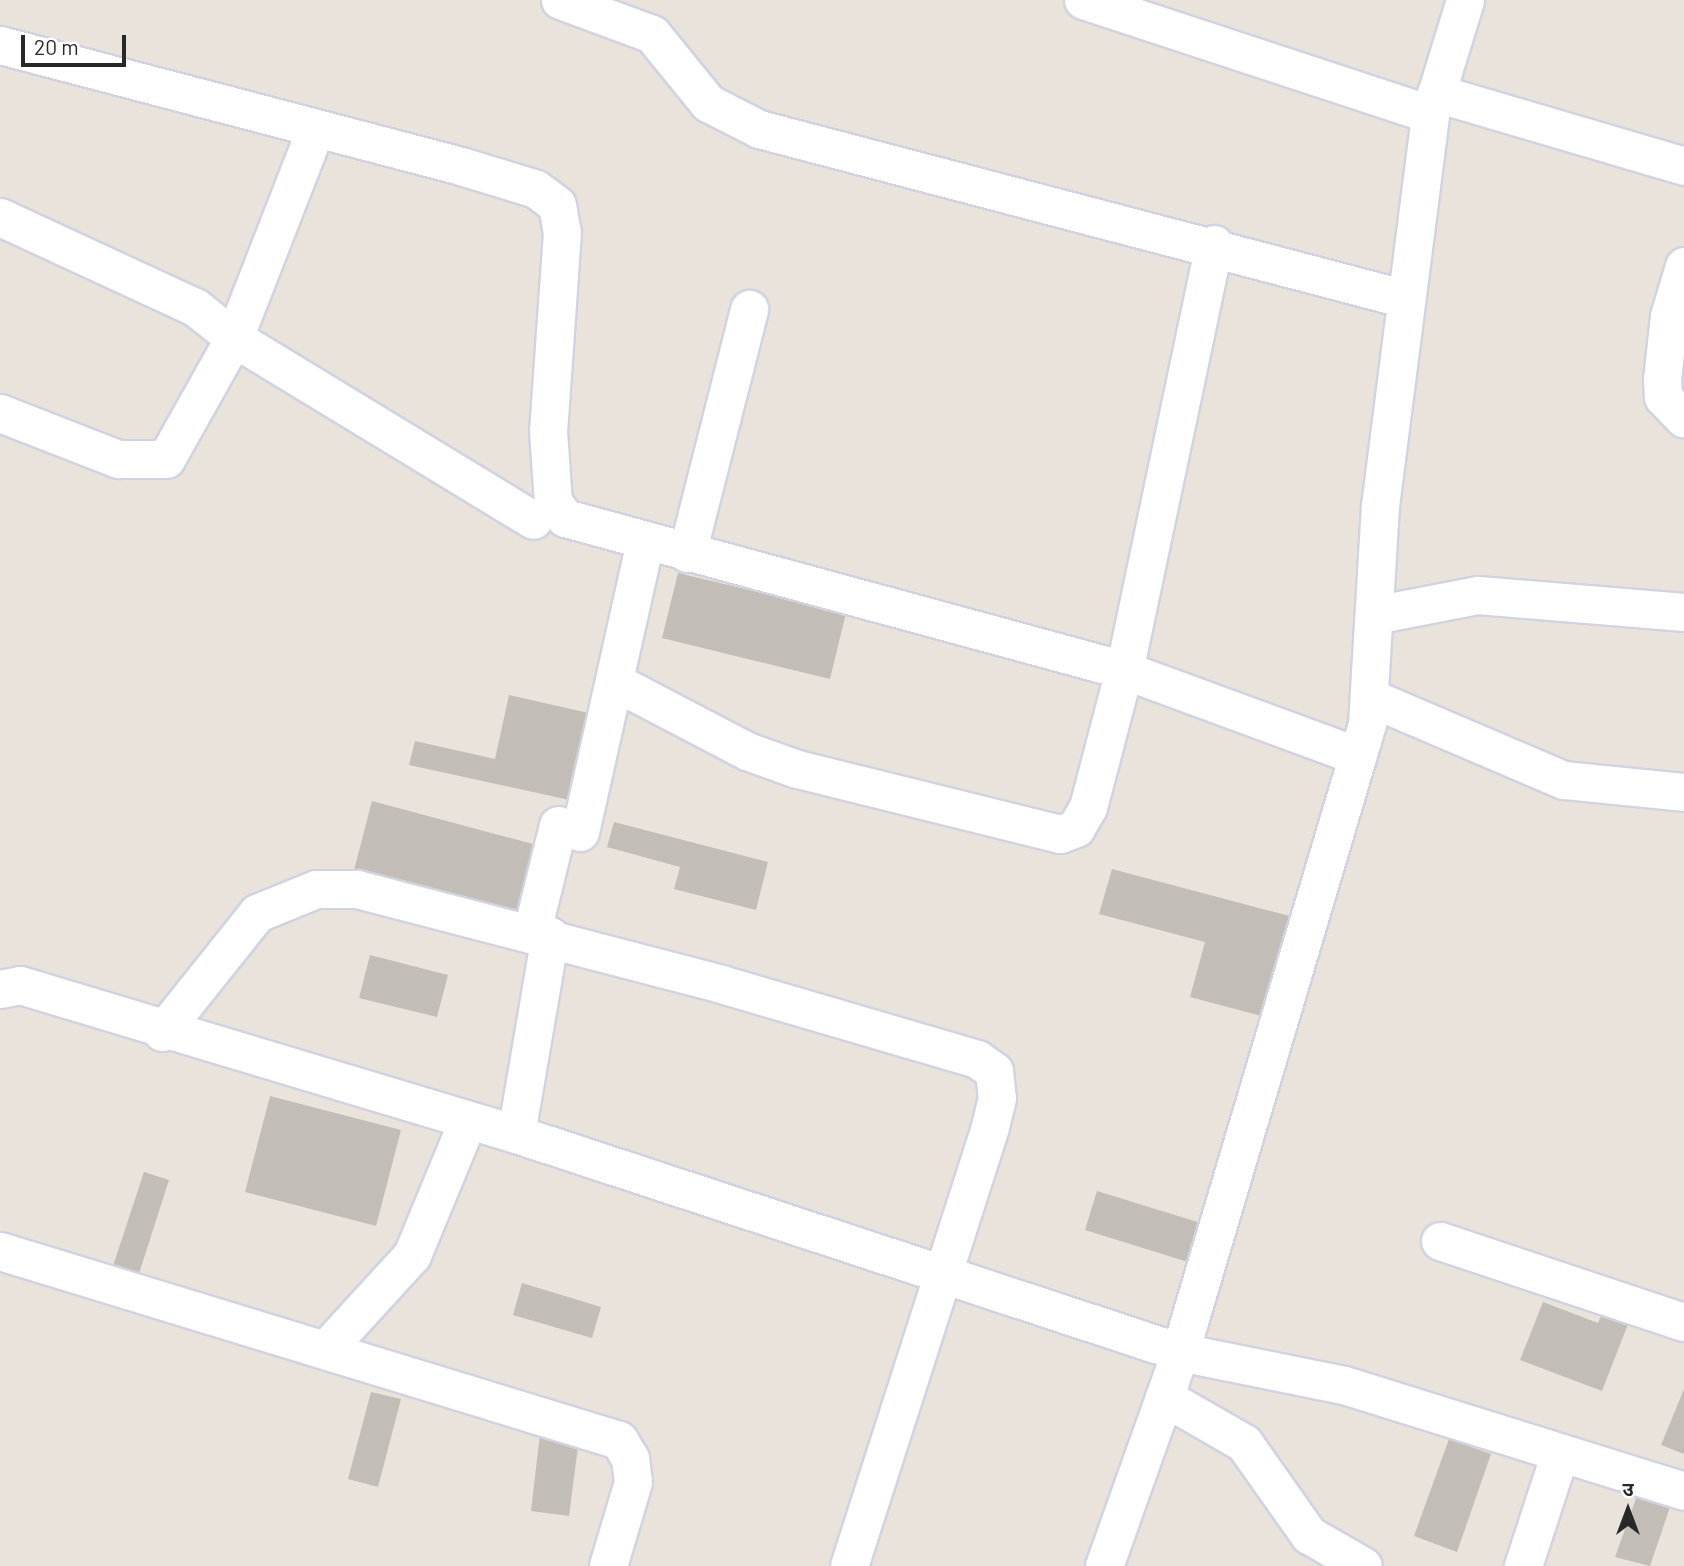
<!DOCTYPE html>
<meta charset="utf-8">
<style>
body{margin:0}
#map{position:relative;width:1684px;height:1566px;overflow:hidden;background:#e9e3db;font-family:Barlow,"Noto Sans Devanagari",sans-serif}
div>[style]{position:absolute}
.building>*{inset:0;background:#c2bdb7}
.roads{filter:drop-shadow(2px 0 #d1d4e0) drop-shadow(-2px 0 #d1d4e0) drop-shadow(0 2px #d1d4e0) drop-shadow(0 -2px #d1d4e0)}
.street>*{height:37px;margin:-18.5px;padding:0 18.5px;transform-origin:18.5px;border-radius:18.5px;background:#fff}
span{translate:-50% -50%;white-space:nowrap;text-align:center;line-height:1.15;-webkit-text-stroke:7px #fff;paint-order:stroke}
.north{position:absolute;left:1593px;top:1475px;width:70px;height:70px;-webkit-text-stroke:5px #fff;paint-order:stroke;rotate:0deg;font-size:19px;font-weight:700;line-height:28px;text-align:center;color:#282828}
.north::after{content:'';display:block;margin:auto;width:24px;height:32px;background:#282828;clip-path:polygon(50% 0,100% 100%,50% 72%,0 100%)}
.scale{position:absolute;left:21px;top:35px;width:105px;height:32px;box-sizing:border-box;border:4px solid #282828;border-top:0;padding-left:9px;font-size:21px;line-height:24px;white-space:nowrap;color:#282828;-webkit-text-stroke:5px #fff;paint-order:stroke}
</style>
<div id="map">
<div class="building">
<i style="clip-path:polygon(678px 573px,846px 613px,830px 679px,662px 638px)"></i>
<i style="clip-path:polygon(509px 695px,602px 716px,583px 803px,409px 765px,415px 741px,495px 759px)"></i>
<i style="clip-path:polygon(372px 801px,544px 847px,525px 916px,354px 870px)"></i>
<i style="clip-path:polygon(614px 822px,768px 862px,756px 910px,674px 889px,680px 867px,607px 847px)"></i>
<i style="clip-path:polygon(1112px 869px,1297px 918px,1269px 1018px,1190px 997px,1205px 942px,1099px 914px)"></i>
<i style="clip-path:polygon(370px 955px,448px 975px,437px 1017px,359px 998px)"></i>
<i style="clip-path:polygon(270px 1096px,401px 1130px,376px 1226px,245px 1192px)"></i>
<i style="clip-path:polygon(144px 1172px,169px 1180px,136px 1283px,110px 1275px)"></i>
<i style="clip-path:polygon(1097px 1191px,1204px 1224px,1191px 1263px,1085px 1230px)"></i>
<i style="clip-path:polygon(522px 1283px,601px 1307px,592px 1338px,513px 1315px)"></i>
<i style="clip-path:polygon(1543px 1302px,1598px 1323px,1604px 1309px,1630px 1319px,1602px 1391px,1520px 1360px)"></i>
<i style="clip-path:polygon(1684px 1389px,1684px 1454px,1661px 1445px)"></i>
<i style="clip-path:polygon(371px 1392px,401px 1399px,378px 1487px,348px 1479px)"></i>
<i style="clip-path:polygon(540px 1434px,579px 1439px,569px 1516px,531px 1511px)"></i>
<i style="clip-path:polygon(1449px 1439px,1491px 1454px,1457px 1552px,1414px 1536px)"></i>
<i style="clip-path:polygon(1638px 1493px,1671px 1504px,1650px 1566px,1615px 1557px)"></i>
</div>
<div class="roads">
<div class="street">
<i style="left:560px;top:0;width:98px;rotate:20.3deg"></i>
<i style="left:652px;top:34px;width:89px;rotate:50.9deg"></i>
<i style="left:708px;top:103px;width:57px;rotate:27deg"></i>
<i style="left:759px;top:129px;width:669px;rotate:14.72deg"></i>
<i style="left:1083px;top:0;width:365px;rotate:18.2deg"></i>
<i style="left:0;top:45px;width:477px;rotate:14.7deg"></i>
<i style="left:461px;top:166px;width:78px;rotate:17deg"></i>
<i style="left:536px;top:189px;width:26px;rotate:37deg"></i>
<i style="left:557px;top:205px;width:27px;rotate:80deg"></i>
<i style="left:562px;top:232px;width:199px;rotate:94deg"></i>
<i style="left:548px;top:431px;width:71px;rotate:86deg"></i>
<i style="left:553px;top:502px;width:20px;rotate:53deg"></i>
<i style="left:565px;top:518px;width:579px;rotate:15.21deg"></i>
<i style="left:1124px;top:670px;width:142px;rotate:104.7deg"></i>
<i style="left:1088px;top:807px;width:24px;rotate:120deg"></i>
<i style="left:1076px;top:828px;width:17px;rotate:159deg"></i>
<i style="left:1060px;top:834px;width:271px;rotate:-166.1deg"></i>
<i style="left:797px;top:769px;width:53px;rotate:-160.2deg"></i>
<i style="left:747px;top:751px;width:149px;rotate:-152.4deg"></i>
<i style="left:1436px;top:93px;width:259px;rotate:16.4deg"></i>
<i style="left:0;top:217px;width:215px;rotate:24.8deg"></i>
<i style="left:195px;top:307px;width:50px;rotate:38.5deg"></i>
<i style="left:234px;top:338px;width:350px;rotate:31.3deg"></i>
<i style="left:1214px;top:244px;width:435px;rotate:101.9deg"></i>
<i style="left:1124px;top:670px;width:249px;rotate:20.2deg"></i>
<i style="left:1684px;top:266px;width:52px;rotate:106.7deg"></i>
<i style="left:1669px;top:316px;width:63px;rotate:96.3deg"></i>
<i style="left:1662px;top:379px;width:18px;rotate:87deg"></i>
<i style="left:1663px;top:397px;width:30px;rotate:46deg"></i>
<i style="left:0;top:413px;width:127px;rotate:21.3deg"></i>
<i style="left:118px;top:459px;width:48px"></i>
<i style="left:166px;top:459px;width:139px;rotate:-60.7deg"></i>
<i style="left:234px;top:338px;width:225px;rotate:-68.7deg"></i>
<i style="left:687px;top:553px;width:252px;rotate:-75.7deg"></i>
<i style="left:1374px;top:615px;width:106px;rotate:-10.9deg"></i>
<i style="left:1478px;top:595px;width:207px;rotate:4.7deg"></i>
<i style="left:1369px;top:697px;width:212px;rotate:23.1deg"></i>
<i style="left:1564px;top:780px;width:121px;rotate:5.7deg"></i>
<i style="left:580px;top:832px;width:298px;rotate:-77.4deg"></i>
<i style="left:0;top:989px;width:20px;rotate:-11deg"></i>
<i style="left:20px;top:985px;width:518px;rotate:16.72deg"></i>
<i style="left:516px;top:1134px;width:699px;rotate:18.18deg"></i>
<i style="left:1180px;top:1352px;width:167px;rotate:11.4deg"></i>
<i style="left:1344px;top:1385px;width:356px;rotate:17.3deg"></i>
<i style="left:162px;top:1032px;width:152px;rotate:-51.4deg"></i>
<i style="left:257px;top:913px;width:64px;rotate:-22.1deg"></i>
<i style="left:316px;top:889px;width:41px"></i>
<i style="left:357px;top:889px;width:376px;rotate:14.6deg"></i>
<i style="left:721px;top:984px;width:267px;rotate:16.3deg"></i>
<i style="left:977px;top:1059px;width:21px;rotate:35deg"></i>
<i style="left:994px;top:1071px;width:27px;rotate:84deg"></i>
<i style="left:997px;top:1098px;width:33px;rotate:104deg"></i>
<i style="left:989px;top:1130px;width:458px;rotate:107.8deg"></i>
<i style="left:516px;top:1134px;width:201px;rotate:-80.3deg"></i>
<i style="left:550px;top:936px;width:19px;rotate:-152deg"></i>
<i style="left:533px;top:927px;width:105px;rotate:-76.2deg"></i>
<i style="left:1440px;top:1241px;width:257px;rotate:18.4deg"></i>
<i style="left:0;top:1251px;width:647px;rotate:16.98deg"></i>
<i style="left:619px;top:1440px;width:21px;rotate:59deg"></i>
<i style="left:630px;top:1458px;width:24px;rotate:83deg"></i>
<i style="left:633px;top:1482px;width:88px;rotate:106.6deg"></i>
<i style="left:326px;top:1349px;width:127px;rotate:-47.5deg"></i>
<i style="left:412px;top:1255px;width:146px;rotate:-67.5deg"></i>
<i style="left:1164px;top:1397px;width:92px;rotate:29.9deg"></i>
<i style="left:1244px;top:1443px;width:113px;rotate:54.8deg"></i>
<i style="left:1309px;top:1535px;width:62px;rotate:29.9deg"></i>
<i style="left:1104px;top:1566px;width:227px;rotate:-70.4deg"></i>
<i style="left:1180px;top:1352px;width:655px;rotate:-73.42deg"></i>
<i style="left:1367px;top:724px;width:218px;rotate:-86.6deg"></i>
<i style="left:1380px;top:506px;width:395px;rotate:-82.7deg"></i>
<i style="left:1430px;top:114px;width:119px;rotate:-72.9deg"></i>
<i style="left:1523px;top:1566px;width:119px;rotate:-71.9deg"></i>
</div>
</div>
<div class="north">उ</div>
<div class="scale">20 m</div>
</div>
